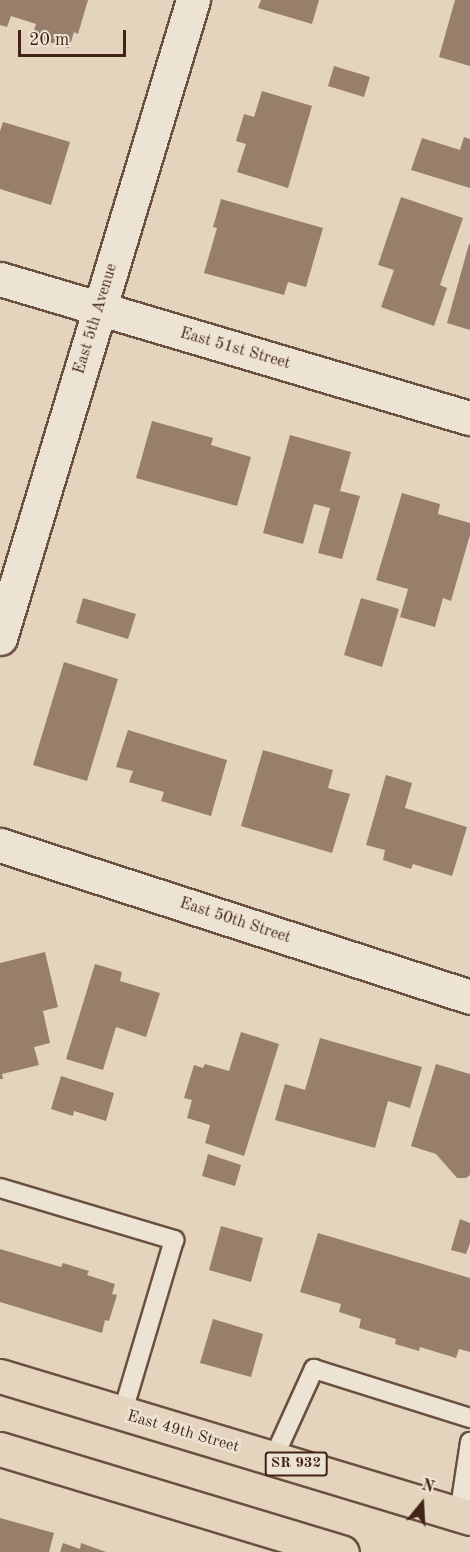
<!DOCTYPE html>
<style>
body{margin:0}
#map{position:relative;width:470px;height:1552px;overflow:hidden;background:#e4d4bd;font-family:"Old Standard TT",serif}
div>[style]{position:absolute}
.building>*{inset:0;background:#977f6c}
.roads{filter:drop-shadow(2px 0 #6b4f3f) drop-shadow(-2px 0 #6b4f3f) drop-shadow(0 2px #6b4f3f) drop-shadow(0 -2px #6b4f3f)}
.service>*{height:18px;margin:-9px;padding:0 9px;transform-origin:9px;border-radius:9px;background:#ede3d4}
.minor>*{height:33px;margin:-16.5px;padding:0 16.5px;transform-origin:16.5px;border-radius:16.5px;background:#ede3d4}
.primary>*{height:33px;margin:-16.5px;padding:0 16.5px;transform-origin:16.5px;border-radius:16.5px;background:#e4d4bd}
span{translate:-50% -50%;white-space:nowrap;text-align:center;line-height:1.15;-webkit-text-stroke:5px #ede3d4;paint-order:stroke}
.shield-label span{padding:2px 4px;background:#ede3d4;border:2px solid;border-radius:4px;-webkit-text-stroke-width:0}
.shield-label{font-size:15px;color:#432315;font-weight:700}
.street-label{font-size:16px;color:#432315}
.north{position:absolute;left:392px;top:1474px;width:60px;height:60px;-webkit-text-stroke:4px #ede3d4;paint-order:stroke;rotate:18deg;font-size:16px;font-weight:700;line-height:24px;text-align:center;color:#432315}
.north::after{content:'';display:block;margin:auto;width:21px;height:27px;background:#432315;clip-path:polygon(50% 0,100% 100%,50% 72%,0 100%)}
.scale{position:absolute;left:18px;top:30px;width:108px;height:27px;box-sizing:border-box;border:3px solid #432315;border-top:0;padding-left:8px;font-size:18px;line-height:21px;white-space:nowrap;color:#432315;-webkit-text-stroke:4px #ede3d4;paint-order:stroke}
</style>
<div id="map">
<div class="building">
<i style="clip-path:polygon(0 0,88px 0,78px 34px,74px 32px,69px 48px,32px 37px,36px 24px,11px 16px,7px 27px,0 25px)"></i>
<i style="clip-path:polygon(261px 0,319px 0,312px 24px,258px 8px)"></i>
<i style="clip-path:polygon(455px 0,470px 0,470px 66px,439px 57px)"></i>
<i style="clip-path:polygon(334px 66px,370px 77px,364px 97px,328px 86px)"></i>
<i style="clip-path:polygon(262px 91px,312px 106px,288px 188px,237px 172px,246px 144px,236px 141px,244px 114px,254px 117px)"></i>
<i style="clip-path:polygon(3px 122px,70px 142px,51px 205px,0 189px,0 131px)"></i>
<i style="clip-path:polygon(464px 137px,470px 139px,470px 188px,411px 170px,422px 138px,460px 150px)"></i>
<i style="clip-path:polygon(401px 197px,463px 218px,440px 285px,447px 288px,434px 326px,381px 307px,394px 270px,378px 265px)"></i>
<i style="clip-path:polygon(221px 199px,323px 228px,306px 287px,288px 282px,284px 295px,204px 273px,217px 228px,213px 227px)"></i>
<i style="clip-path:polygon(469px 244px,470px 244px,470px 330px,447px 323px)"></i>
<i style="clip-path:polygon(152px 421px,213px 438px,211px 445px,251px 457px,237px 506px,136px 478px)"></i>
<i style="clip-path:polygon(290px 435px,351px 452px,340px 491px,360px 496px,342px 559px,318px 553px,330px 508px,314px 504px,303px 544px,263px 533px)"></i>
<i style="clip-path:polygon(402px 493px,440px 504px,438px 514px,470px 523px,470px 535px,451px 601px,443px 598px,435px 627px,400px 617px,408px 589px,376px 580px)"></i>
<i style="clip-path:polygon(83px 598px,136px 614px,128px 639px,76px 623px)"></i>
<i style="clip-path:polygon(361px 598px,399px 609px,382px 667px,344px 655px)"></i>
<i style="clip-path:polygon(64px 662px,118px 679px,87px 781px,33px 765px)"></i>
<i style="clip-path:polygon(128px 730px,227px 760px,211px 816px,161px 801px,164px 792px,129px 782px,133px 771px,116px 767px)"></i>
<i style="clip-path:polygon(263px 750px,333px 770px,328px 788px,350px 794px,332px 853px,241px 826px)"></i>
<i style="clip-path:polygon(386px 775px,412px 783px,405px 808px,467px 827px,452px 876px,413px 864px,411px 869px,383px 860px,385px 850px,366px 845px)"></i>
<i style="clip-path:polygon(45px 952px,58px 1007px,43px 1011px,50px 1043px,34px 1047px,39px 1065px,2px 1074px,3px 1079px,0 1079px,0 963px)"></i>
<i style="clip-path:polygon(95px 964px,122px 972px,120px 981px,160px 993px,146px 1037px,116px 1027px,103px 1070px,66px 1059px)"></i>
<i style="clip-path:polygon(241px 1032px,279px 1044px,244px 1156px,205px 1143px,210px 1125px,187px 1118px,192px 1100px,184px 1098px,194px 1065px,203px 1068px,205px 1064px,229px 1071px)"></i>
<i style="clip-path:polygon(320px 1038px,422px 1067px,410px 1108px,388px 1101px,375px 1148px,275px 1120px,285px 1084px,305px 1090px)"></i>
<i style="clip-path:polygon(436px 1064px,470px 1074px,470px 1175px,466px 1178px,457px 1178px,436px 1154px,411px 1146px)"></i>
<i style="clip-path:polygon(61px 1076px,114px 1093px,106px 1121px,74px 1111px,73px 1116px,51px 1109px)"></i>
<i style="clip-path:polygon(208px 1154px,241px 1165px,235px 1186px,202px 1176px)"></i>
<i style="clip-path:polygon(460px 1219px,470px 1223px,470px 1243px,466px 1254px,451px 1250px)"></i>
<i style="clip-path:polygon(221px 1226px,263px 1238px,251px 1282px,209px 1270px)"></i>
<i style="clip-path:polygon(318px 1233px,470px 1278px,470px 1352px,459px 1349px,456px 1358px,420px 1347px,419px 1351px,395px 1344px,396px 1339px,359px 1328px,361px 1319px,339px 1312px,341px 1304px,300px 1292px)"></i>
<i style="clip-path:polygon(0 1249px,61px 1267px,63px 1263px,89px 1271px,87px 1275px,115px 1284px,112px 1294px,117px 1295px,109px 1321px,105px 1320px,102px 1333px,0 1302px)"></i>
<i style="clip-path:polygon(213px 1319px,263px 1334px,251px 1377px,200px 1363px)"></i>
<i style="clip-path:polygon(0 1518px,54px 1533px,49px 1552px,0 1552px)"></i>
<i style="clip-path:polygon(63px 1543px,80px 1549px,81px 1543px,106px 1552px,60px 1552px)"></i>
</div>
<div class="roads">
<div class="service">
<i style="left:0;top:1188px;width:182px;rotate:16.6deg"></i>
<i style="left:174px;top:1240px;width:182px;rotate:106.6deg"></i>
<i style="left:274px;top:1457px;width:97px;rotate:-65.6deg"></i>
<i style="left:314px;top:1369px;width:164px;rotate:17.4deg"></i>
<i style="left:459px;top:1514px;width:73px;rotate:-81.3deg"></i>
</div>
<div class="minor">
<i style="left:0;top:279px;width:490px;rotate:16.5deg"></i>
<i style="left:0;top:638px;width:667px;rotate:-73.17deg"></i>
<i style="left:0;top:845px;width:494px;rotate:17.9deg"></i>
</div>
<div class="primary">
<i style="left:0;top:1376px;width:491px;rotate:16.8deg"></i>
<i style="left:0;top:1449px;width:357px;rotate:16.8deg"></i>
</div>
</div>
<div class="shield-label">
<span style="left:296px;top:1464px">SR 932</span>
</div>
<div class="street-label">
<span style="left:96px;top:319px;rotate:-73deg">East 5th Avenue</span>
<span style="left:235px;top:349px;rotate:16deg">East 51st Street</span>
<span style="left:235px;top:921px;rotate:18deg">East 50th Street</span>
<span style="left:183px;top:1432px;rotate:16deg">East 49th Street</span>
</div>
<div class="north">N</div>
<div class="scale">20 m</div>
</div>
